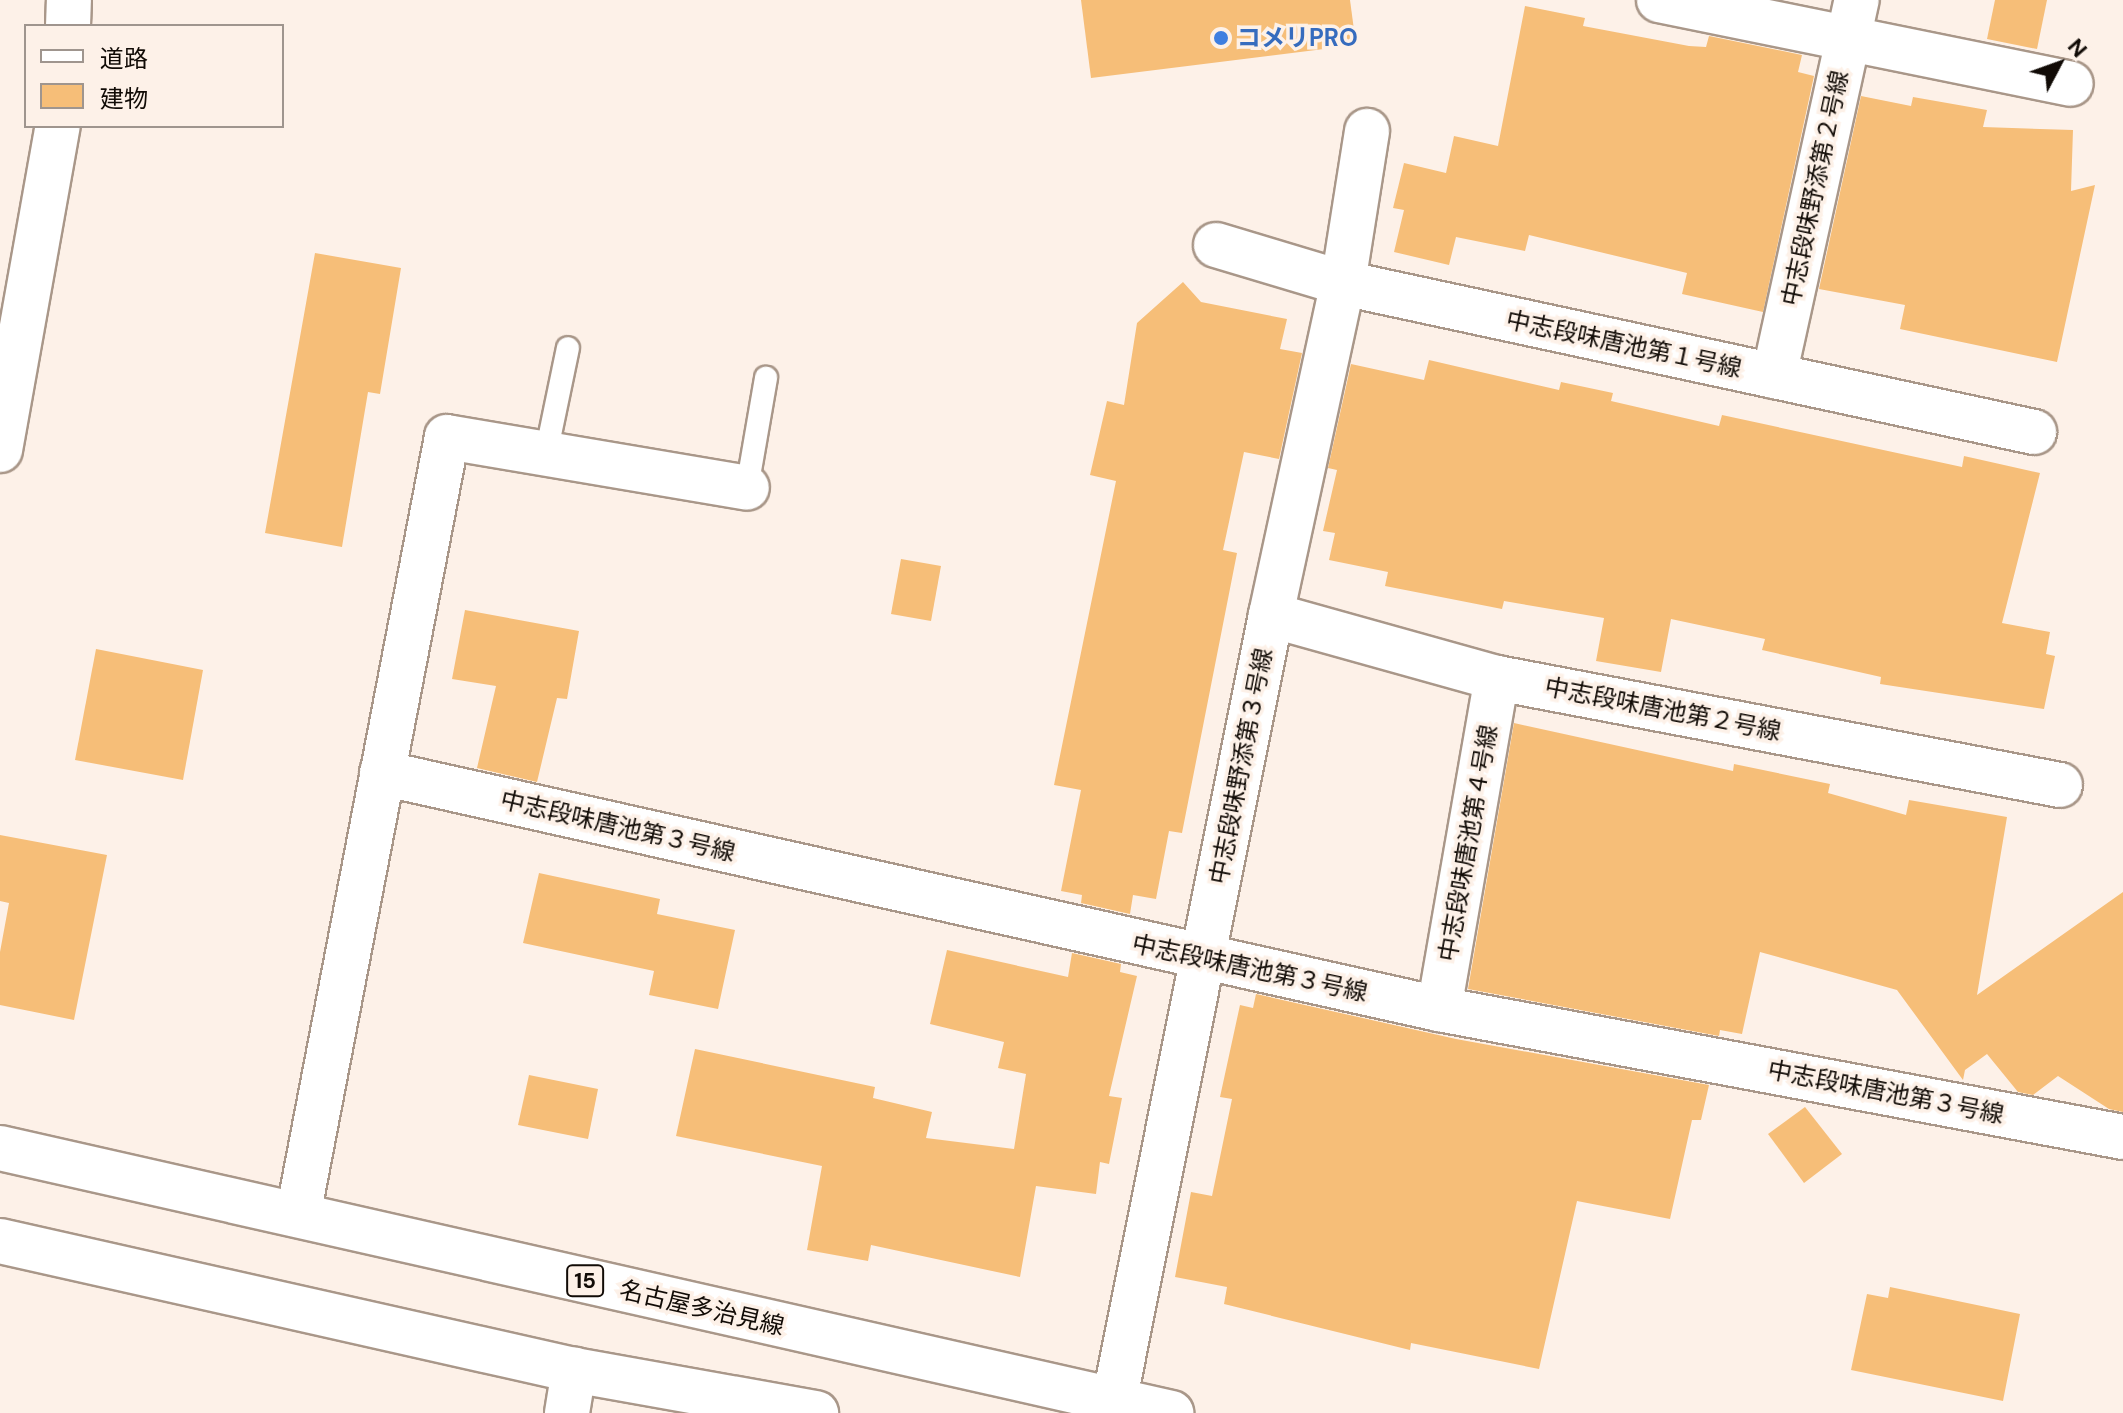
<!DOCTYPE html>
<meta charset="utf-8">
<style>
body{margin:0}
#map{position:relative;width:2123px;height:1413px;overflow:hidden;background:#fdf1e8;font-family:"DM Sans","Noto Sans JP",sans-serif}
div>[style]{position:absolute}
.building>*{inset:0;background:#f6be78}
.roads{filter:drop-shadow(2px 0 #a99789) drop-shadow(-2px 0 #a99789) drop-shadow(0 2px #a99789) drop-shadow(0 -2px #a99789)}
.service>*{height:22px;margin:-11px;padding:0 11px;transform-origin:11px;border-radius:11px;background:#fff}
.minor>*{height:44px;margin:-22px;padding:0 22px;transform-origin:22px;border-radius:22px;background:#fff}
.tertiary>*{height:44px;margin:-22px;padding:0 22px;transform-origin:22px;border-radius:22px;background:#fff}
.primary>*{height:44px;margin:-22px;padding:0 22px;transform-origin:22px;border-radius:22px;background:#fff}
.dots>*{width:22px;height:22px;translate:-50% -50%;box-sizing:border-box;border:4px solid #fdf1e8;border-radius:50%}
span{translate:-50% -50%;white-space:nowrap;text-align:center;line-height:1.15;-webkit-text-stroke:7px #fdf1e8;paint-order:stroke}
.shield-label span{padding:2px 6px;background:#fdf1e8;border:2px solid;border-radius:6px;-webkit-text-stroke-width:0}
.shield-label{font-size:22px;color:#110b06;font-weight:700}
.shop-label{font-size:24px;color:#366cbe;font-weight:700}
.left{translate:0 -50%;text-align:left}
.street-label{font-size:24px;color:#110b06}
.legend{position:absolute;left:24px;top:24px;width:260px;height:104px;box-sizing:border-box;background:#fdf1e8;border:2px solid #9f958e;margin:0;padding:10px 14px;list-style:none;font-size:24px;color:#110b06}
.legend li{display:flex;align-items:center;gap:16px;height:40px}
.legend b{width:40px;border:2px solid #9f958e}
.north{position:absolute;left:2019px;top:24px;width:80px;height:80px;-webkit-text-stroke:6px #fdf1e8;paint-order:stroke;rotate:49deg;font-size:22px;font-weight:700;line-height:32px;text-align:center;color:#110b06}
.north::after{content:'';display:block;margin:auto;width:28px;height:36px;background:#110b06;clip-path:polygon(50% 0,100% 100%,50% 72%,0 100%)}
</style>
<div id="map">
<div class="building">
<i style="clip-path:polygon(1081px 0,1350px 0,1356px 45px,1091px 78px)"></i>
<i style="clip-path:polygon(1995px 0,2047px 0,2037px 49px,1987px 39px)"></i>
<i style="clip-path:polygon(1525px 6px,1585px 18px,1583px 26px,1689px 46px,1706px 47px,1709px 36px,1802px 55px,1798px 72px,1814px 76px,1763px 312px,1682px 294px,1687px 273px,1529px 235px,1525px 251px,1456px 237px,1449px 265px,1394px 252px,1404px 210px,1393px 208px,1404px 163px,1446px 173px,1454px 136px,1498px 146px)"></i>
<i style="clip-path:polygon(1861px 96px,1911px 106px,1913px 97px,1987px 110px,1983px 127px,2073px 130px,2071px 191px,2095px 185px,2057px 362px,1900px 329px,1905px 305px,1819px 289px)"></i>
<i style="clip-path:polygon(315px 253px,401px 268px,380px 394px,368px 392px,342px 547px,265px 533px)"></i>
<i style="clip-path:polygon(1183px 282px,1201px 302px,1287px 319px,1280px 349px,1302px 353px,1279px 459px,1244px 452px,1223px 550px,1237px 553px,1182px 833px,1169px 831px,1156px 899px,1133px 895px,1130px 914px,1081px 903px,1082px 895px,1061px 891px,1081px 790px,1054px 785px,1116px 481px,1090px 475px,1107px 401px,1124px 405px,1137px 323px)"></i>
<i style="clip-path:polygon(1429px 360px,1559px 390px,1561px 382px,1613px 393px,1611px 401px,1719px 426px,1722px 415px,1962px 467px,1964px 456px,2040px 473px,2002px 623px,2050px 632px,2046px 654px,2055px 656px,2044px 709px,1880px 684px,1881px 677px,1762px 650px,1765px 639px,1671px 619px,1661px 672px,1596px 661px,1604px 618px,1504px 601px,1502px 609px,1385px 586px,1388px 572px,1329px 560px,1335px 533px,1323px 531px,1337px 470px,1328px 468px,1351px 364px,1424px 380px)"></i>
<i style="clip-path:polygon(901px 559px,941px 566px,931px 621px,891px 614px)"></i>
<i style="clip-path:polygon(465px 610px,579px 631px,567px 699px,557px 698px,537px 782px,477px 768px,496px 686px,452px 679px)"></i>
<i style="clip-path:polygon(96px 649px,203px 670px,183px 780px,75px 760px)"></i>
<i style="clip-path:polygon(1514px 723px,1733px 771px,1734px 764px,1830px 784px,1828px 793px,1906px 815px,1909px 800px,2007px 817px,1977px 995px,2123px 892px,2123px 1112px,2109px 1109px,2058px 1076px,2033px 1095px,2018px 1092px,1987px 1054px,1965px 1070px,1963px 1080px,1897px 990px,1760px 952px,1742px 1034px,1720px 1030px,1719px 1036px,1468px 989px)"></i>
<i style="clip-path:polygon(0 835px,107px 855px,74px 1020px,0 1005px,0 952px,9px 903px,0 901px)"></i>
<i style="clip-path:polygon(539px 873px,660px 899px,657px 914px,735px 930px,718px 1009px,649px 995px,654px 971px,523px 943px)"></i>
<i style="clip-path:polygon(947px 950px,1068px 977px,1072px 953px,1121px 964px,1120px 972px,1137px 976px,1109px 1096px,1122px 1098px,1109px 1164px,1100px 1162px,1096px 1194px,1036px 1186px,1020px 1277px,871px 1245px,868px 1261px,807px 1250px,822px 1166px,676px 1136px,695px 1049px,875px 1087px,873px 1098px,932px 1112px,926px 1138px,1014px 1149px,1026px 1074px,998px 1068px,1004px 1042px,930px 1024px)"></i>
<i style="clip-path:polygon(1256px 994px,1456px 1039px,1709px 1085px,1701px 1120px,1692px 1120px,1670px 1219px,1577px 1201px,1539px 1369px,1411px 1343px,1410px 1350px,1224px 1304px,1227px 1287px,1175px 1277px,1191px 1192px,1212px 1196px,1232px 1099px,1220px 1097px,1240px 1005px,1253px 1008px)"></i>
<i style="clip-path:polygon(529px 1075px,598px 1089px,588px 1139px,518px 1125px)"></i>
<i style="clip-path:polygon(1805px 1107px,1842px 1154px,1804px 1183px,1768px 1134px)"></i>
<i style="clip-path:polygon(1890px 1287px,2020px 1314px,2003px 1401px,1851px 1370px,1867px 1294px,1888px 1298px)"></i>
</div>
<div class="roads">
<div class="service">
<i style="left:546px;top:454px;width:108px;rotate:-78.3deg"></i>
<i style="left:747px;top:488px;width:112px;rotate:-80.2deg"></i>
</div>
<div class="minor">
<i style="left:1659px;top:0;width:420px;rotate:11.5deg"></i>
<i style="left:1216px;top:245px;width:133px;rotate:16.7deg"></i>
<i style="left:1343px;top:283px;width:707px;rotate:12.17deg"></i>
<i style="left:1774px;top:376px;width:385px;rotate:-77.6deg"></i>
<i style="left:1271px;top:615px;width:235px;rotate:15.6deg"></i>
<i style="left:1497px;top:678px;width:573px;rotate:10.76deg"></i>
<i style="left:382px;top:773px;width:1083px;rotate:12.59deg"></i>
<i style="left:1439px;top:1009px;width:696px;rotate:10.6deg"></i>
<i style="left:1439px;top:1009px;width:336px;rotate:-80.1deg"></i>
<i style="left:298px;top:1215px;width:792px;rotate:-79.16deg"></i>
<i style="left:447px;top:437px;width:304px;rotate:9.6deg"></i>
<i style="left:1114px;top:1402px;width:803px;rotate:-78.72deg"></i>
<i style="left:1271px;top:615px;width:340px;rotate:-77.8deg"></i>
<i style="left:1343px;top:283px;width:154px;rotate:-81deg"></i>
<i style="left:567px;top:1413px;width:44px;rotate:-80.8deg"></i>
</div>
<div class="tertiary">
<i style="left:68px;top:26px;width:26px;rotate:-88deg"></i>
<i style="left:0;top:450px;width:329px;rotate:-79.9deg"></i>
</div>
<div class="primary">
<i style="left:0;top:1148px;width:1201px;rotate:12.75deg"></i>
<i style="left:0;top:1241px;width:588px;rotate:12.67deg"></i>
<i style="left:574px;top:1370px;width:246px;rotate:10.1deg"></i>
</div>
</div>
<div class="dots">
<i style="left:1221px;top:38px;background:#3f7fe0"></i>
</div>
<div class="shield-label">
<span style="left:585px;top:1281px">15</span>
</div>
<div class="shop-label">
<span class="left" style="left:1237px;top:38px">コメリPRO</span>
</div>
<div class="street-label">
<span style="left:1815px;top:188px;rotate:-78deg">中志段味野添第２号線</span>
<span style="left:1624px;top:344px;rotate:12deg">中志段味唐池第１号線</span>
<span style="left:1663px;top:709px;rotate:11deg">中志段味唐池第２号線</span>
<span style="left:1241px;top:766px;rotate:-79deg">中志段味野添第３号線</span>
<span style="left:618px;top:826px;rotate:13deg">中志段味唐池第３号線</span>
<span style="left:1468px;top:843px;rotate:-80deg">中志段味唐池第４号線</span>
<span style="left:1250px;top:968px;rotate:12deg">中志段味唐池第３号線</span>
<span style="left:1886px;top:1092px;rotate:11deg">中志段味唐池第３号線</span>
<span style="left:702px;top:1308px;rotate:13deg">名古屋多治見線</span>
</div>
<ul class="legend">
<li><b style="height:10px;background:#fff"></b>道路</li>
<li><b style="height:22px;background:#f6be78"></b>建物</li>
</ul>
<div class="north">N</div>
</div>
